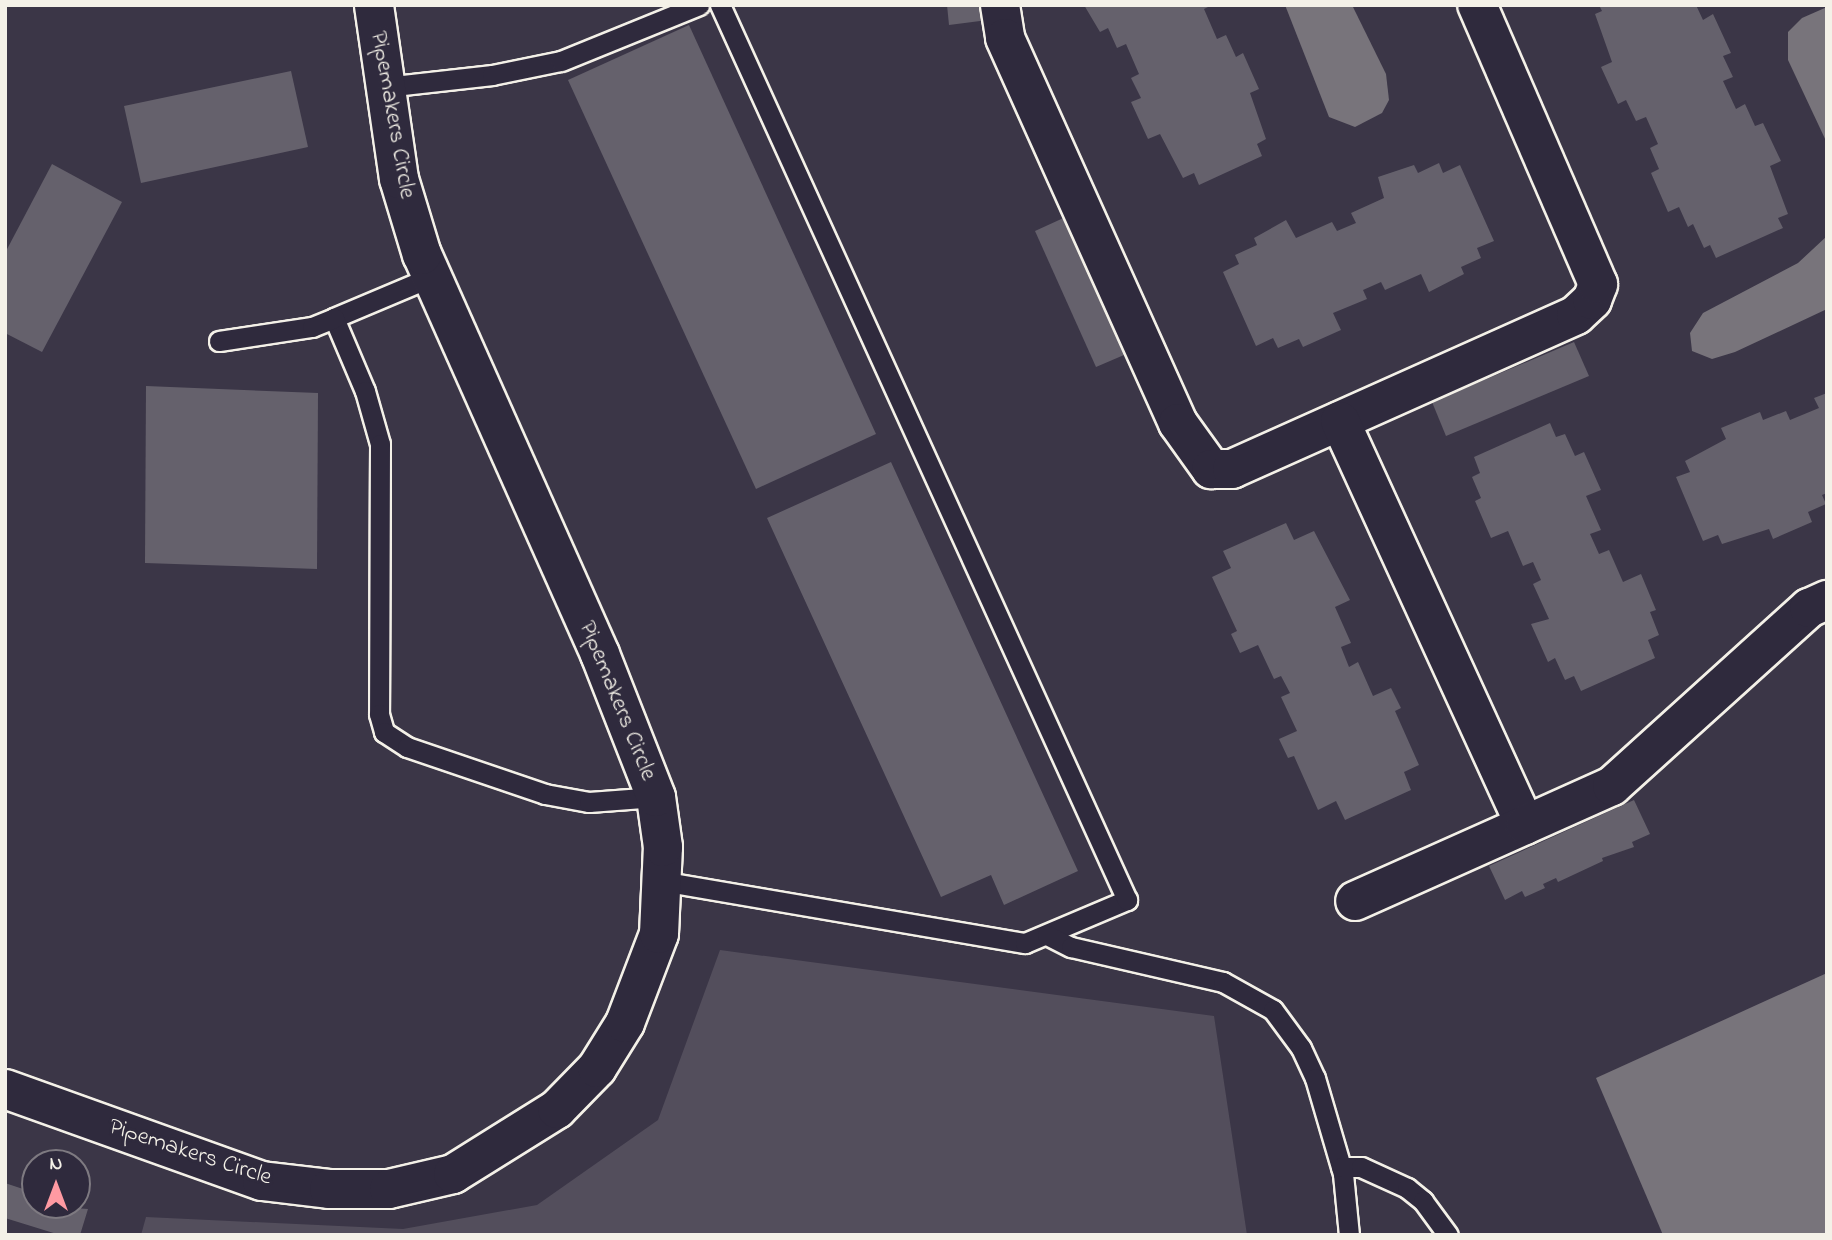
<!DOCTYPE html>
<style>
body{margin:0}
#map{position:relative;width:1832px;height:1240px;overflow:hidden;background:#3b3647;font-family:"Indie Flower",sans-serif}
div>[style]{position:absolute}
.green>*{inset:0;background:#534e5c}
.water>*{inset:0;background:#78747b}
.building>*{inset:0;background:#65616c}
.roads{filter:drop-shadow(2px 0 #f4f1e8) drop-shadow(-2px 0 #f4f1e8) drop-shadow(0 2px #f4f1e8) drop-shadow(0 -2px #f4f1e8)}
.service>*{height:19px;margin:-9.5px;padding:0 9.5px;transform-origin:9.5px;border-radius:9.5px;background:#2f2a3d}
.minor>*{height:38px;margin:-19px;padding:0 19px;transform-origin:19px;border-radius:19px;background:#2f2a3d}
span{translate:-50% -50%;white-space:nowrap;text-align:center;line-height:1.15;-webkit-text-stroke:6px #2f2a3d;paint-order:stroke}
.street-label{font-size:24px;color:#f4f1e8}
.frame{position:absolute;inset:0;border:7px solid #f4f1e8;pointer-events:none}
.north{position:absolute;left:21px;top:1149px;width:70px;height:70px;box-sizing:border-box;background:#2f2a3d;border:2px solid #7e7a81;border-radius:50%;rotate:0deg;font-size:19px;font-weight:700;line-height:28px;text-align:center;color:#f4f1e8}
.north::after{content:'';display:block;margin:auto;width:24px;height:32px;background:#ff9aa2;clip-path:polygon(50% 0,100% 100%,50% 72%,0 100%)}
</style>
<div id="map">
<div class="green">
<i style="clip-path:polygon(720px 950px,1214px 1016px,1247px 1235px,141px 1235px,146px 1217px,403px 1229px,537px 1205px,658px 1120px)"></i>
</div>
<div class="water">
<i style="clip-path:polygon(1285px 5px,1352px 5px,1386px 74px,1389px 100px,1382px 113px,1355px 127px,1329px 117px)"></i>
<i style="clip-path:polygon(1827px 7px,1827px 143px,1788px 60px,1788px 32px,1802px 18px)"></i>
<i style="clip-path:polygon(1827px 236px,1827px 309px,1735px 352px,1712px 359px,1692px 351px,1690px 333px,1703px 313px,1798px 263px)"></i>
<i style="clip-path:polygon(1827px 973px,1827px 1235px,1663px 1235px,1596px 1078px)"></i>
</div>
<div class="building">
<i style="clip-path:polygon(947px 5px,986px 5px,988px 20px,949px 25px)"></i>
<i style="clip-path:polygon(1084px 5px,1212px 5px,1204px 9px,1217px 39px,1226px 35px,1236px 57px,1243px 53px,1259px 89px,1250px 93px,1266px 139px,1257px 144px,1262px 156px,1199px 185px,1194px 173px,1183px 178px,1160px 134px,1148px 139px,1131px 102px,1141px 98px,1131px 78px,1139px 74px,1126px 44px,1117px 48px,1108px 28px,1100px 32px)"></i>
<i style="clip-path:polygon(1599px 5px,1696px 5px,1703px 20px,1713px 14px,1731px 53px,1723px 56px,1733px 77px,1723px 81px,1736px 109px,1745px 104px,1755px 126px,1763px 123px,1781px 161px,1770px 166px,1788px 214px,1778px 218px,1783px 228px,1716px 258px,1710px 245px,1704px 248px,1693px 224px,1688px 227px,1679px 207px,1668px 212px,1651px 173px,1659px 169px,1650px 148px,1658px 144px,1646px 117px,1636px 121px,1626px 100px,1618px 104px,1601px 67px,1612px 62px,1595px 14px,1602px 11px)"></i>
<i style="clip-path:polygon(689px 25px,876px 434px,756px 489px,568px 80px)"></i>
<i style="clip-path:polygon(291px 71px,308px 147px,141px 183px,124px 106px)"></i>
<i style="clip-path:polygon(1439px 163px,1443px 173px,1460px 165px,1494px 241px,1477px 248px,1481px 258px,1461px 267px,1464px 274px,1429px 292px,1421px 274px,1385px 290px,1381px 282px,1363px 290px,1367px 299px,1333px 313px,1341px 330px,1303px 347px,1299px 339px,1278px 348px,1273px 338px,1256px 346px,1223px 272px,1239px 264px,1235px 255px,1257px 245px,1254px 238px,1286px 220px,1296px 238px,1332px 222px,1337px 231px,1356px 223px,1351px 213px,1384px 198px,1378px 177px,1414px 165px,1418px 173px)"></i>
<i style="clip-path:polygon(52px 164px,122px 202px,42px 352px,5px 333px,5px 253px)"></i>
<i style="clip-path:polygon(1070px 215px,1131px 352px,1096px 367px,1035px 231px)"></i>
<i style="clip-path:polygon(1574px 342px,1589px 376px,1446px 436px,1432px 402px)"></i>
<i style="clip-path:polygon(146px 386px,318px 393px,317px 569px,145px 563px)"></i>
<i style="clip-path:polygon(1827px 393px,1827px 493px,1822px 495px,1826px 504px,1808px 512px,1812px 522px,1773px 539px,1769px 529px,1722px 544px,1718px 535px,1703px 541px,1676px 477px,1690px 472px,1685px 461px,1726px 439px,1721px 428px,1760px 412px,1763px 420px,1786px 411px,1790px 420px,1819px 408px,1814px 398px)"></i>
<i style="clip-path:polygon(1550px 423px,1556px 437px,1565px 434px,1575px 456px,1584px 452px,1601px 490px,1586px 496px,1601px 530px,1590px 534px,1599px 554px,1609px 550px,1623px 582px,1641px 574px,1656px 610px,1650px 612px,1659px 635px,1648px 640px,1655px 658px,1581px 691px,1574px 676px,1565px 680px,1555px 658px,1548px 662px,1531px 624px,1549px 619px,1533px 584px,1541px 580px,1533px 562px,1523px 566px,1508px 531px,1491px 538px,1475px 501px,1481px 498px,1472px 477px,1480px 473px,1474px 457px)"></i>
<i style="clip-path:polygon(891px 462px,1078px 871px,1004px 905px,991px 875px,941px 897px,767px 518px)"></i>
<i style="clip-path:polygon(1286px 523px,1294px 540px,1314px 531px,1350px 600px,1335px 607px,1351px 643px,1341px 647px,1349px 667px,1358px 662px,1373px 696px,1391px 688px,1401px 708px,1395px 711px,1419px 765px,1404px 772px,1411px 790px,1345px 820px,1336px 801px,1318px 810px,1294px 756px,1288px 758px,1279px 739px,1297px 731px,1281px 697px,1290px 693px,1281px 676px,1274px 679px,1258px 645px,1240px 653px,1231px 634px,1237px 631px,1212px 577px,1231px 568px,1223px 551px)"></i>
<i style="clip-path:polygon(1634px 800px,1650px 834px,1632px 842px,1634px 847px,1602px 858px,1603px 861px,1558px 882px,1556px 878px,1543px 884px,1545px 888px,1525px 897px,1522px 891px,1505px 900px,1489px 866px)"></i>
<i style="clip-path:polygon(5px 1183px,35px 1193px,35px 1205px,88px 1209px,80px 1235px,60px 1235px,5px 1218px)"></i>
</div>
<div class="roads">
<div class="service">
<i style="left:385px;top:87px;width:108px;rotate:-6.4deg"></i>
<i style="left:492px;top:75px;width:70px;rotate:-11.5deg"></i>
<i style="left:561px;top:61px;width:149px;rotate:-22.1deg"></i>
<i style="left:431px;top:277px;width:105px;rotate:157.1deg"></i>
<i style="left:334px;top:318px;width:79px;rotate:67deg"></i>
<i style="left:365px;top:391px;width:55px;rotate:74.2deg"></i>
<i style="left:380px;top:444px;width:270px;rotate:90.2deg"></i>
<i style="left:379px;top:714px;width:19px;rotate:74deg"></i>
<i style="left:384px;top:732px;width:27px;rotate:33deg"></i>
<i style="left:407px;top:747px;width:146px;rotate:18.8deg"></i>
<i style="left:545px;top:794px;width:45px;rotate:10.3deg"></i>
<i style="left:589px;top:802px;width:67px;rotate:-4.3deg"></i>
<i style="left:219px;top:341px;width:94px;rotate:-8.6deg"></i>
<i style="left:312px;top:327px;width:24px;rotate:-22deg"></i>
<i style="left:661px;top:881px;width:369px;rotate:9.7deg"></i>
<i style="left:1025px;top:943px;width:111px;rotate:-22.9deg"></i>
<i style="left:1127px;top:900px;width:983px;rotate:-114.45deg"></i>
<i style="left:1047px;top:935px;width:27px;rotate:27deg"></i>
<i style="left:1071px;top:947px;width:156px;rotate:13deg"></i>
<i style="left:1223px;top:982px;width:57px;rotate:29.2deg"></i>
<i style="left:1273px;top:1010px;width:47px;rotate:53.6deg"></i>
<i style="left:1301px;top:1048px;width:33px;rotate:65deg"></i>
<i style="left:1315px;top:1078px;width:100px;rotate:73.7deg"></i>
<i style="left:1343px;top:1174px;width:61px;rotate:84.4deg"></i>
<i style="left:1341px;top:1167px;width:20px"></i>
<i style="left:1361px;top:1167px;width:51px;rotate:24.5deg"></i>
<i style="left:1407px;top:1188px;width:21px;rotate:39deg"></i>
<i style="left:1423px;top:1201px;width:42px;rotate:53.7deg"></i>
</div>
<div class="minor">
<i style="left:1000px;top:5px;width:33px;rotate:81deg"></i>
<i style="left:1005px;top:38px;width:422px;rotate:65.8deg"></i>
<i style="left:1178px;top:423px;width:57px;rotate:54.3deg"></i>
<i style="left:1211px;top:469px;width:21px"></i>
<i style="left:1232px;top:469px;width:377px;rotate:-24.1deg"></i>
<i style="left:1576px;top:315px;width:22px;rotate:-43deg"></i>
<i style="left:1592px;top:300px;width:17px;rotate:-69deg"></i>
<i style="left:1598px;top:284px;width:304px;rotate:-113.4deg"></i>
<i style="left:1340px;top:421px;width:444px;rotate:65.4deg"></i>
<i style="left:1525px;top:825px;width:186px;rotate:155.9deg"></i>
<i style="left:1525px;top:825px;width:95px;rotate:-24.1deg"></i>
<i style="left:1612px;top:786px;width:266px;rotate:-42.1deg"></i>
<i style="left:1809px;top:608px;width:20px;rotate:-24deg"></i>
<i style="left:5px;top:1089px;width:273px;rotate:19.7deg"></i>
<i style="left:262px;top:1181px;width:67px;rotate:6.8deg"></i>
<i style="left:329px;top:1189px;width:60px"></i>
<i style="left:389px;top:1189px;width:66px;rotate:-13.2deg"></i>
<i style="left:453px;top:1174px;width:123px;rotate:-32deg"></i>
<i style="left:557px;top:1109px;width:57px;rotate:-45.7deg"></i>
<i style="left:597px;top:1068px;width:53px;rotate:-58.1deg"></i>
<i style="left:625px;top:1023px;width:95px;rotate:-69.1deg"></i>
<i style="left:659px;top:934px;width:87px;rotate:-87.4deg"></i>
<i style="left:663px;top:847px;width:50px;rotate:-98deg"></i>
<i style="left:656px;top:797px;width:154px;rotate:-111.4deg"></i>
<i style="left:600px;top:654px;width:437px;rotate:-114deg"></i>
<i style="left:422px;top:255px;width:79px;rotate:-106.8deg"></i>
<i style="left:399px;top:179px;width:176px;rotate:-98.2deg"></i>
</div>
</div>
<div class="street-label">
<span style="left:392px;top:115px;rotate:80deg">Pipemakers Circle</span>
<span style="left:617px;top:701px;rotate:68deg">Pipemakers Circle</span>
<span style="left:190px;top:1153px;rotate:18deg">Pipemakers Circle</span>
</div>
<div class="frame"></div>
<div class="north">N</div>
</div>
